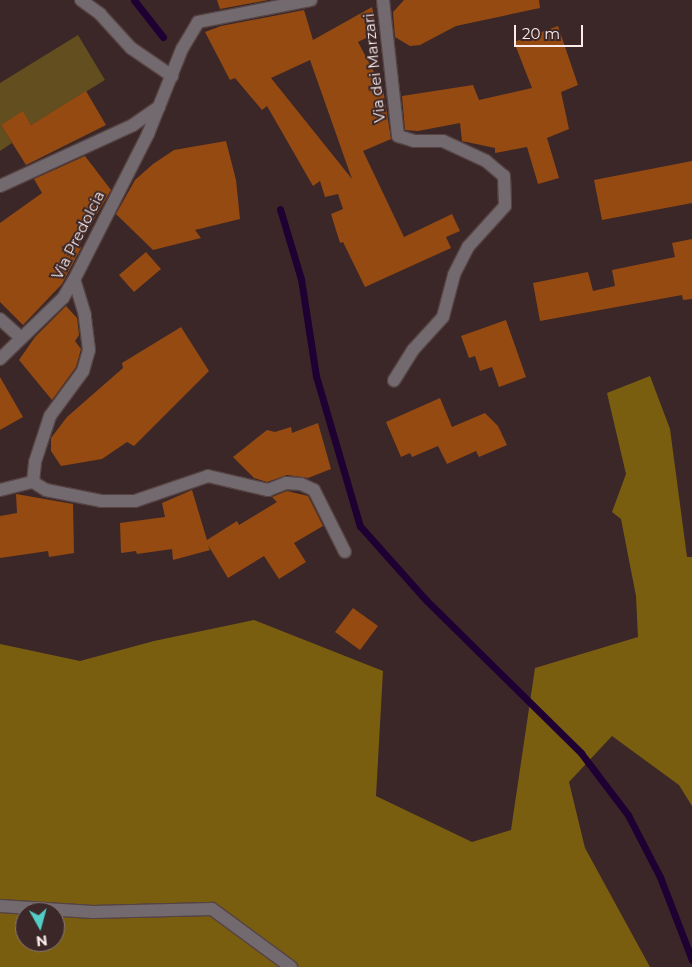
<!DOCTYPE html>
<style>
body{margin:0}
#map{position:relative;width:692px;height:967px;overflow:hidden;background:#3b2728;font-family:Montserrat,sans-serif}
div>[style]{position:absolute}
.green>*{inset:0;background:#624e1e}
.forest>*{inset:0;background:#7a5e10}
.stream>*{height:7px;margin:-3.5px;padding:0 3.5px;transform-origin:3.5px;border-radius:3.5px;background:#1e0032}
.building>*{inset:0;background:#954a11}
.roads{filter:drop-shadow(1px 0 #564343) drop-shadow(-1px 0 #564343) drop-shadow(0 1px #564343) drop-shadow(0 -1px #564343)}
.minor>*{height:12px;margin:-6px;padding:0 6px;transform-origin:6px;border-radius:6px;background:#736a6f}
span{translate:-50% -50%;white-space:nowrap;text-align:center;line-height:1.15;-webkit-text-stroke:4px #3b2728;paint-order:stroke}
.street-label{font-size:15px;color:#faecec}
.north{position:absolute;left:15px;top:902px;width:50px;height:50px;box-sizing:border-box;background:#3b2728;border:1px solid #877676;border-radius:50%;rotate:173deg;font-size:14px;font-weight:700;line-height:20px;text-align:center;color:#faecec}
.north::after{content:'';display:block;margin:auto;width:18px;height:22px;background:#54cdc7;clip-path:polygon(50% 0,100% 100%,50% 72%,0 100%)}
.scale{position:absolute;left:514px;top:25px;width:69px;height:22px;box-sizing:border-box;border:2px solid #faecec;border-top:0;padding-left:6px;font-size:15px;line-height:18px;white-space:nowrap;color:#faecec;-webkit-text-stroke:4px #3b2728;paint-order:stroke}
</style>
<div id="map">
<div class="green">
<i style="clip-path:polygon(78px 35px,105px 80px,31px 125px,23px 112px,1px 125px,12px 143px,0 151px,0 83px)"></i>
</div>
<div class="forest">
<i style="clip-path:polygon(evenodd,650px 376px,670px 429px,687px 557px,692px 557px,692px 806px,679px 785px,612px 736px,569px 782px,585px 848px,650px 967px,0 967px,0 644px,80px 661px,154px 641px,254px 620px,383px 671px,376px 796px,472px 842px,511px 830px,535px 668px,638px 637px,636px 596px,621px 519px,612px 512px,626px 474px,607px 393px,650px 376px,25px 912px,55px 912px,55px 942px,25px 942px,25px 912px)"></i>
</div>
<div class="stream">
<i style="left:134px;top:0;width:47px;rotate:51.9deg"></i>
<i style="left:280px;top:209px;width:73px;rotate:73.3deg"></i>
<i style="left:301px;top:279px;width:98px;rotate:81.2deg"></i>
<i style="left:316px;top:376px;width:156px;rotate:73.7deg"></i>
<i style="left:360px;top:526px;width:99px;rotate:48.3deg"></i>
<i style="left:426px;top:600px;width:218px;rotate:44.6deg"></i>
<i style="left:581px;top:753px;width:78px;rotate:52.8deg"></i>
<i style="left:628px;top:815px;width:70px;rotate:62.7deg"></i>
<i style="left:660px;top:877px;width:89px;rotate:68.9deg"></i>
</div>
<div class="building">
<i style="clip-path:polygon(217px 0,268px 0,220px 9px)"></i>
<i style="clip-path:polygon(404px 0,539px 0,540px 8px,456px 26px,420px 45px,410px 46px,395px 37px,393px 12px)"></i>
<i style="clip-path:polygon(evenodd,372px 7px,378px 32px,358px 42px,383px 89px,391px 139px,363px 151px,404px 237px,452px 214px,460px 231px,446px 237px,451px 248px,365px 287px,343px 242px,340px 243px,331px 214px,343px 209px,338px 194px,325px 197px,320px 181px,313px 186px,267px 106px,262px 110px,235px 78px,230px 80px,205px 32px,221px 26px,304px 10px,313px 40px,372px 7px,310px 60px,352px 179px,271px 78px,310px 60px)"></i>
<i style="clip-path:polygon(558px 26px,578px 85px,561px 92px,569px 129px,547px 138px,559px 178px,538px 184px,527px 147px,495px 153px,495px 148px,462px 141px,460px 123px,418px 131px,405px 130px,402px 96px,473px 85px,479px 100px,532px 88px,514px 42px)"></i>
<i style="clip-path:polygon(86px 91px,106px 125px,26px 165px,1px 125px,23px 111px,31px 125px)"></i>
<i style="clip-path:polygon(226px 141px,236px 180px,240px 219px,195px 230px,201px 238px,153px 250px,116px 214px,135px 180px,153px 164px,174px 150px)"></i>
<i style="clip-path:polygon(85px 156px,111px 190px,79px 245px,81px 248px,62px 284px,23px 325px,0 302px,0 223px,42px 193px,34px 179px)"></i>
<i style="clip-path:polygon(692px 161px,692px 203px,602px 220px,594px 180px)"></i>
<i style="clip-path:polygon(692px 239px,692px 299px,683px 300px,682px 295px,540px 321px,533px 283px,588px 272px,593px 291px,615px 286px,612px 270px,675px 257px,672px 243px)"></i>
<i style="clip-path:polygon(146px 252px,161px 269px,134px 292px,119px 275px)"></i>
<i style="clip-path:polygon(66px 306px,77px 318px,79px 335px,75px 341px,81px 349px,76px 367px,52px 400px,19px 360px,35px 337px)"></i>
<i style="clip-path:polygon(506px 320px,526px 377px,499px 387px,492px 367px,480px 371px,475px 356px,469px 358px,461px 336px)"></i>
<i style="clip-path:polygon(181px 327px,209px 371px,134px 446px,127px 442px,102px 459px,61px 466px,51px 451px,51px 438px,67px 417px,123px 368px,122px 363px)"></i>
<i style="clip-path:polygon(0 377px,23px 417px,0 430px)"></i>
<i style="clip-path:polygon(440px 398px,452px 427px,485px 413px,498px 426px,507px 445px,479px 457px,476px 451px,447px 464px,438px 446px,412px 457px,410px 453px,401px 457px,386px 422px)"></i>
<i style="clip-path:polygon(318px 423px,331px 469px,308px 478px,287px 475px,267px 482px,254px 478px,233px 457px,267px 430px,275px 432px,291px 427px,292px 433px)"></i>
<i style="clip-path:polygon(192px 490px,207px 540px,237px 521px,239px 525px,277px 502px,272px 497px,287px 491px,308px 496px,323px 526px,294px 543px,306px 562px,279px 579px,264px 556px,228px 578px,208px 545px,210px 550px,173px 560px,172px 549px,137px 554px,136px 551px,121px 553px,120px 523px,165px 517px,162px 503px)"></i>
<i style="clip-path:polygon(16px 494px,73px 504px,74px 553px,49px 557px,48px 551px,0 558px,0 516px,17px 513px)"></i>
<i style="clip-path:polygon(353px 608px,378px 626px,360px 650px,335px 632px)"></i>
</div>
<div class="roads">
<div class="minor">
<i style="left:81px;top:0;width:24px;rotate:36deg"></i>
<i style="left:100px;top:14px;width:46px;rotate:47.6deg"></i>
<i style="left:131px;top:48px;width:50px;rotate:34.3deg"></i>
<i style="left:383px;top:0;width:137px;rotate:83.7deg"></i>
<i style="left:398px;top:136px;width:17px;rotate:17deg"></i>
<i style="left:414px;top:141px;width:29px"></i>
<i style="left:443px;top:141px;width:47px;rotate:24.9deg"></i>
<i style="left:486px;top:161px;width:23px;rotate:40deg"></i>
<i style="left:504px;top:176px;width:30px;rotate:88deg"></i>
<i style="left:505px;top:206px;width:55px;rotate:132.1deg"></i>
<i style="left:468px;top:247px;width:31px;rotate:117deg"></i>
<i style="left:454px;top:275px;width:43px;rotate:104.7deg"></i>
<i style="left:443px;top:317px;width:45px;rotate:132.3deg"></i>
<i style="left:413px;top:350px;width:36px;rotate:122deg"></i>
<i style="left:0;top:186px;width:146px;rotate:-24.6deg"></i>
<i style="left:133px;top:125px;width:32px;rotate:-35deg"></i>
<i style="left:0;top:319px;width:28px;rotate:42deg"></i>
<i style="left:0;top:359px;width:88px;rotate:-44.1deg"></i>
<i style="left:63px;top:298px;width:21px;rotate:-59deg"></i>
<i style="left:74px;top:280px;width:164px;rotate:-63.1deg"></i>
<i style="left:148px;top:134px;width:92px;rotate:-68.2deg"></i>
<i style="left:182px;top:49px;width:31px;rotate:-59deg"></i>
<i style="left:198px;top:22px;width:115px;rotate:-11deg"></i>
<i style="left:33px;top:482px;width:15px;rotate:32deg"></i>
<i style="left:46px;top:490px;width:56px;rotate:11.3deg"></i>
<i style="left:101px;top:501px;width:34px"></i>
<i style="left:135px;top:501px;width:77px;rotate:-18.9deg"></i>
<i style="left:208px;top:476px;width:62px;rotate:13.1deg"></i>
<i style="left:268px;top:490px;width:19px;rotate:-21deg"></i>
<i style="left:286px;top:483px;width:15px;rotate:4deg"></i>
<i style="left:301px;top:484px;width:14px;rotate:25deg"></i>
<i style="left:314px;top:490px;width:69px;rotate:63.4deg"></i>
<i style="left:33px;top:482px;width:20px;rotate:-84deg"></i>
<i style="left:35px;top:462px;width:48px;rotate:-71.9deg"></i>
<i style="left:50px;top:416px;width:56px;rotate:-53.7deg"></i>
<i style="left:83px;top:371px;width:22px;rotate:-74deg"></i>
<i style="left:89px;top:350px;width:35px;rotate:-97deg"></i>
<i style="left:85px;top:315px;width:37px;rotate:-107deg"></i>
<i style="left:0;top:490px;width:34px;rotate:-14deg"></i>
<i style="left:0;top:906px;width:93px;rotate:3.7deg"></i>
<i style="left:93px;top:912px;width:119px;rotate:-1.4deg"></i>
<i style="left:212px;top:909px;width:98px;rotate:36.3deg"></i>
</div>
</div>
<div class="street-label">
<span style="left:374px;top:68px;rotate:-96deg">Via dei Marzari</span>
<span style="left:78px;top:235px;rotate:-63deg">Via Predolcia</span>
</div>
<div class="north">N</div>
<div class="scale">20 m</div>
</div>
